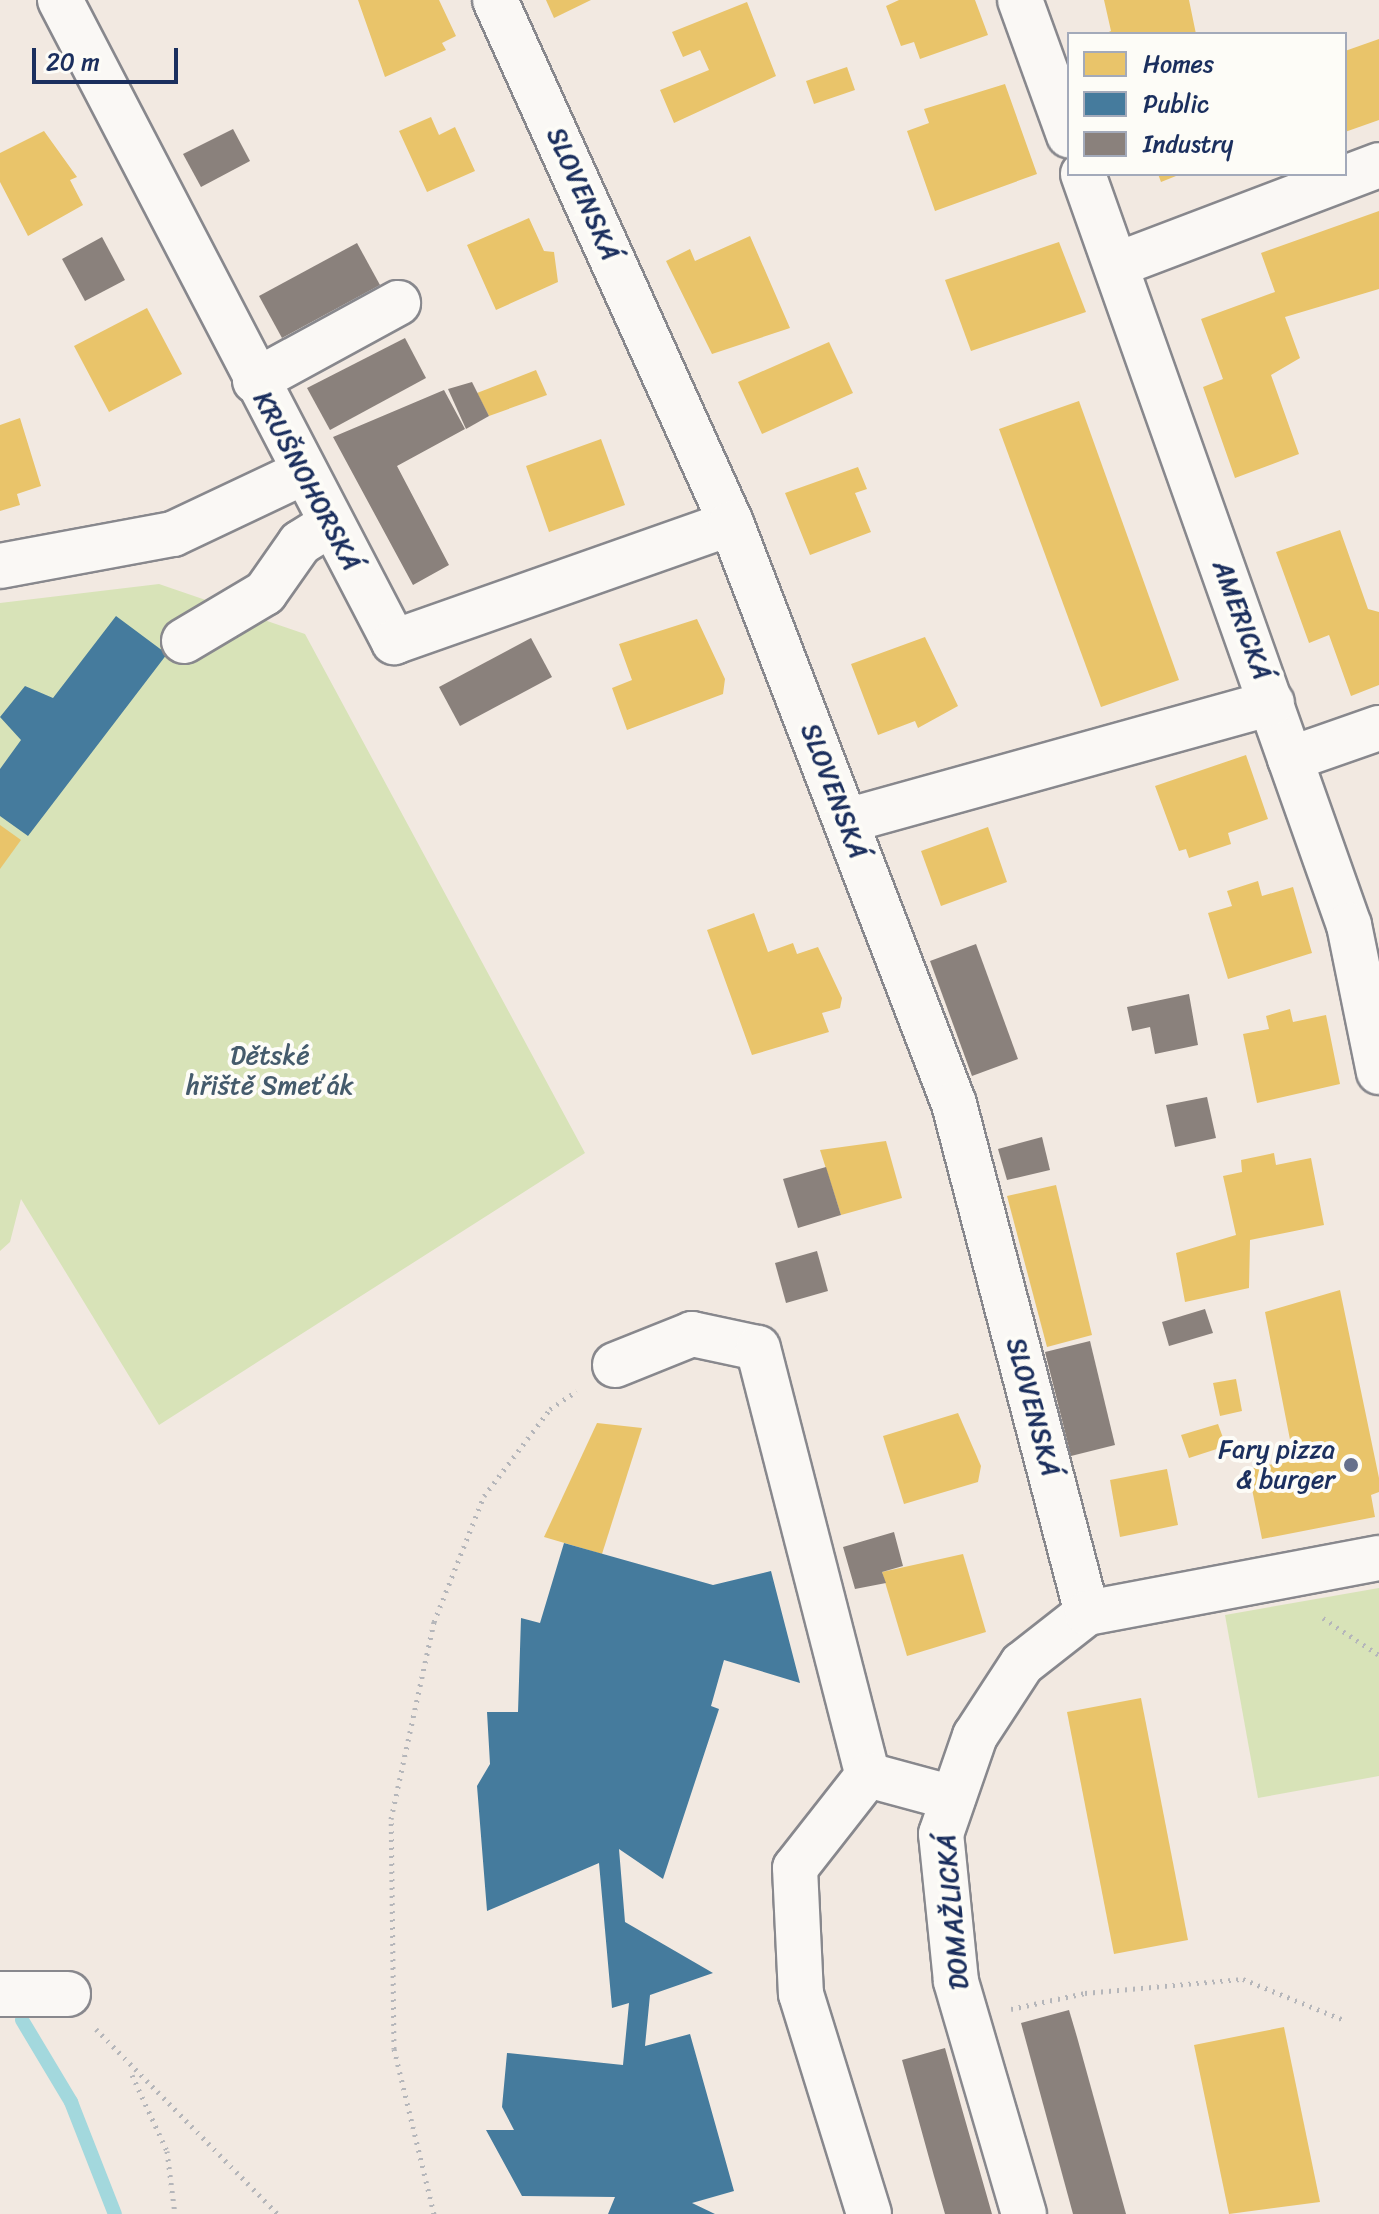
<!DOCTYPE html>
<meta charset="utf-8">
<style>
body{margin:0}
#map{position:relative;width:1379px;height:2214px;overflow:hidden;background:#f2e9e1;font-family:Sriracha,sans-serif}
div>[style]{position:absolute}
.green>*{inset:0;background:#d8e3b8}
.homes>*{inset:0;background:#e9c46a}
.public>*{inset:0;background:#457b9d}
.industry>*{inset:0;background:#8a817c}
.stream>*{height:14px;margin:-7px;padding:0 7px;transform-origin:7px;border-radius:7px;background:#a3d8dd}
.path>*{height:5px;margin-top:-2.5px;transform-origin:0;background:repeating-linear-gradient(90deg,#b5b6ba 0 2px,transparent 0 8px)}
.roads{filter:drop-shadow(2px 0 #88888d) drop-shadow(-2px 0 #88888d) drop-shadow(0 2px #88888d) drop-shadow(0 -2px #88888d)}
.minor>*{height:44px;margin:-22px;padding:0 22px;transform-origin:22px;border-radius:22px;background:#faf8f5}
.dots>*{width:22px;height:22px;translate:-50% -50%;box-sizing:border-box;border:4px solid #fdfcf7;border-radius:50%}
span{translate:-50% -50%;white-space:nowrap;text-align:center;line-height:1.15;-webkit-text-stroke:8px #fdfcf7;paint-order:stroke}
.street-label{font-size:26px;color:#1b2f5e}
.park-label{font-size:26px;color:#455b6c}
.poi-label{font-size:26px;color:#1b2f5e}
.right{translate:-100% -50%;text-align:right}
.legend{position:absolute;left:1067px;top:32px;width:280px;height:144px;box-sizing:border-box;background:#fdfcf7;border:2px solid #a3aaba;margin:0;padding:10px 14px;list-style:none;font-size:24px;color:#1b2f5e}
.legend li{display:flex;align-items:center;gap:16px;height:40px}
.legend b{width:40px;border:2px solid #a3aaba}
.scale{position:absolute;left:32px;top:48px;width:146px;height:36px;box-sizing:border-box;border:4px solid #1b2f5e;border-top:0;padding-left:10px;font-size:24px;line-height:28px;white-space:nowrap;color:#1b2f5e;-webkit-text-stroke:6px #fdfcf7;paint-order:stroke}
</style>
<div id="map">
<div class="green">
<i style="clip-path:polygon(159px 584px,305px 634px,585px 1153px,159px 1425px,21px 1199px,10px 1242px,0 1251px,0 603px)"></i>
<i style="clip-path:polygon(1379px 1588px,1379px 1776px,1258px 1798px,1225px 1615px)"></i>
</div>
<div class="homes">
<i style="clip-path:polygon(358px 0,439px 0,456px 36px,442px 43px,446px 50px,385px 77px)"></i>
<i style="clip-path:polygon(546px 0,591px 0,554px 18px)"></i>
<i style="clip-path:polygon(899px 0,975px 0,988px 35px,920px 59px,914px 42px,901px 46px,886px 6px)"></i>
<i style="clip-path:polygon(1104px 0,1189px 0,1196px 34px,1104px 34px,1111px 31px)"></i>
<i style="clip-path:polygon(747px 2px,776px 76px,674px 123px,660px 90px,709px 70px,700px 50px,683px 57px,672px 32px)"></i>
<i style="clip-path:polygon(1379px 39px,1379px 120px,1345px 132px,1345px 51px)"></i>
<i style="clip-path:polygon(847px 67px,855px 90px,814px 104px,806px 81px)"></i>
<i style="clip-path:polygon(1005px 84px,1037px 174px,935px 211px,907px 131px,929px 123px,924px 109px)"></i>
<i style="clip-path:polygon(431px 117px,439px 135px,455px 127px,475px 171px,427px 192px,399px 131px)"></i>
<i style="clip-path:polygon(44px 131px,77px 177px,70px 180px,83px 205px,28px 236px,0 182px,0 153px)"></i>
<i style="clip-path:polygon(1158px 174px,1181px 174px,1161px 182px)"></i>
<i style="clip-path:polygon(1379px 211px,1379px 289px,1285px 317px,1300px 358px,1271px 375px,1299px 454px,1235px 478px,1203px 387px,1223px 379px,1201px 319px,1275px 292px,1261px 253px)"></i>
<i style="clip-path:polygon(529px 218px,544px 251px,554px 252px,558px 282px,496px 310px,467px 245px)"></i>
<i style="clip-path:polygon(750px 236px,790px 328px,712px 354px,666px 261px,690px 249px,695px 261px)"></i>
<i style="clip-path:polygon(1059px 242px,1086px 312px,971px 351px,945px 280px)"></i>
<i style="clip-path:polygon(147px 308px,182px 374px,109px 412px,74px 346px)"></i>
<i style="clip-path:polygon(829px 342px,853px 393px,762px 434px,738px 382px)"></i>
<i style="clip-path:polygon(536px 370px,547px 395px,489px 416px,477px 393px)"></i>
<i style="clip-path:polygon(1079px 401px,1179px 680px,1101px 707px,999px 429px)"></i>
<i style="clip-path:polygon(20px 418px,41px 486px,17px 494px,20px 505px,0 511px,0 425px)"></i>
<i style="clip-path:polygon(601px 439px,625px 505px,549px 532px,526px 466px)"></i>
<i style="clip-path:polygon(858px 467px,867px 489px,855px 493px,871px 532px,810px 555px,785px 493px)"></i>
<i style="clip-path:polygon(1340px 530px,1368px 609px,1379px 612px,1379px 685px,1351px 696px,1329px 635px,1309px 643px,1276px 552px)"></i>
<i style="clip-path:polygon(697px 619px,725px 679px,723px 694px,627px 730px,612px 688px,632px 680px,619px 644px)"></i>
<i style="clip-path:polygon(925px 637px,958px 706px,918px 728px,915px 721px,878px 735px,851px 664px)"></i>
<i style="clip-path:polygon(1246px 755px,1268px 819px,1228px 833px,1231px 844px,1189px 858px,1186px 849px,1179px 851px,1155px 786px)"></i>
<i style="clip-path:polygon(0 825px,21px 840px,0 869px)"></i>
<i style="clip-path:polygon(988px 827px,1007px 882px,941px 906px,921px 851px)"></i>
<i style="clip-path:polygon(1258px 881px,1262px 896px,1293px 887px,1312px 953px,1228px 979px,1208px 913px,1232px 906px,1227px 891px)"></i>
<i style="clip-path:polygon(754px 913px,768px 952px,793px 943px,797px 954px,818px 947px,842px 998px,840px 1008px,822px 1013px,829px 1032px,752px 1055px,707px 930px)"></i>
<i style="clip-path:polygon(1290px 1009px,1293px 1022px,1326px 1015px,1340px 1084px,1257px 1103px,1243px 1034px,1269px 1029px,1266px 1016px)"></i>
<i style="clip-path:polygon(886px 1141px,902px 1198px,841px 1215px,820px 1150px)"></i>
<i style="clip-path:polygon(1274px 1153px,1276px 1165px,1311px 1158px,1324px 1225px,1250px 1240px,1249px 1288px,1185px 1302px,1176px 1253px,1236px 1235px,1223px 1176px,1242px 1172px,1241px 1160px)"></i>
<i style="clip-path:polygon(1056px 1185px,1092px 1335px,1047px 1347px,1007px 1196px)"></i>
<i style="clip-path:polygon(1340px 1290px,1379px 1478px,1379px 1492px,1371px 1495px,1375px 1517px,1262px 1539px,1248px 1469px,1294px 1460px,1265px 1312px)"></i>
<i style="clip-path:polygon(1236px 1379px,1242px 1411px,1220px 1416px,1213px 1383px)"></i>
<i style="clip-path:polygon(958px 1413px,981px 1466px,978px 1482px,904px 1504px,883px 1436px)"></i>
<i style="clip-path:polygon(597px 1423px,642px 1428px,602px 1554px,544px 1537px)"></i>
<i style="clip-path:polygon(1218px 1424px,1226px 1446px,1189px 1458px,1181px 1435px)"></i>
<i style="clip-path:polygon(1167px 1469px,1178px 1525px,1120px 1537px,1110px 1480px)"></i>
<i style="clip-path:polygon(963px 1554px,986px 1632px,907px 1656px,882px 1572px)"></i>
<i style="clip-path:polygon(1141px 1698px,1188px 1940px,1114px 1954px,1067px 1712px)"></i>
<i style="clip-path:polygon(1284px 2027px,1320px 2202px,1229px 2214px,1194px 2045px)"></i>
</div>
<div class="public">
<i style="clip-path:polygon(116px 616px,167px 654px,28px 836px,0 816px,0 769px,21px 740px,0 717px,25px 686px,53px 698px)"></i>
<i style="clip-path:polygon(564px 1543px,713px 1585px,771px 1571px,800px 1683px,724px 1660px,711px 1706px,719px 1709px,663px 1879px,619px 1849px,625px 1922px,713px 1973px,650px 1995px,645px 2046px,690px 2034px,734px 2191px,692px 2203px,715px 2214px,608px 2214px,615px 2197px,522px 2196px,486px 2130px,514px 2130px,502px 2107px,507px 2053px,623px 2065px,629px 2003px,612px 2008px,599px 1863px,487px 1911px,477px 1786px,490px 1764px,487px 1712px,518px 1712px,521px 1618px,540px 1623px)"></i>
</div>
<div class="industry">
<i style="clip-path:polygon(233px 129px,250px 161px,201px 187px,183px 154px)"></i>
<i style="clip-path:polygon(102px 237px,125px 280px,85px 301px,62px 259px)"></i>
<i style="clip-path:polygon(357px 243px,380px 285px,282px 338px,259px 296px)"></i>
<i style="clip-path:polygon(405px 338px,426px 378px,330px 430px,307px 388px)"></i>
<i style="clip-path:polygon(472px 382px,489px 416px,466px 429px,448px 389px)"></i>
<i style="clip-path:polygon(444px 390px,465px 429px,397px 466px,449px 565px,413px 585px,333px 437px)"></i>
<i style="clip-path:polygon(531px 638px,552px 677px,460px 726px,439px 687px)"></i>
<i style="clip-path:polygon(976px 944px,1018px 1059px,972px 1076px,930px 961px)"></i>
<i style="clip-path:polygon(1189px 994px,1198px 1045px,1155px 1054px,1150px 1027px,1132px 1031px,1127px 1007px)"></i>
<i style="clip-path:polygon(1207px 1097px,1216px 1138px,1175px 1147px,1166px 1105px)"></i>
<i style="clip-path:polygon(1042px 1137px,1050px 1170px,1007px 1180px,998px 1149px)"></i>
<i style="clip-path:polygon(826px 1167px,841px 1215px,798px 1228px,783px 1179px)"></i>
<i style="clip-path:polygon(817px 1251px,828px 1291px,786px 1303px,775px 1263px)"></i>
<i style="clip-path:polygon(1205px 1309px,1213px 1333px,1169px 1346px,1162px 1322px)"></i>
<i style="clip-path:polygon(1090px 1341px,1115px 1445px,1071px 1456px,1045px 1352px)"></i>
<i style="clip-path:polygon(894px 1532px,903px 1566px,882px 1572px,886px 1583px,855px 1589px,843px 1547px)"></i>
<i style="clip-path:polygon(1069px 2010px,1077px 2037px,1126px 2214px,1073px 2214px,1021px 2023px)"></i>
<i style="clip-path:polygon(945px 2048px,962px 2109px,992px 2214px,945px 2214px,934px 2176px,902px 2060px)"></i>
</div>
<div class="stream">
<i style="left:22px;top:2020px;width:96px;rotate:59.1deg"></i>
<i style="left:71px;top:2102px;width:120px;rotate:68.6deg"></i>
</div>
<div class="path">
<i style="left:1323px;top:1618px;width:67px;rotate:33.5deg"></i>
<i style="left:1011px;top:2009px;width:76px;rotate:-12.2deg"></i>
<i style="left:1085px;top:1993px;width:159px;rotate:-5.1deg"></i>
<i style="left:1243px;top:1979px;width:109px;rotate:22.1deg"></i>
<i style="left:96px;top:2029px;width:260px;rotate:45.5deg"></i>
<i style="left:132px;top:2075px;width:84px;rotate:65.3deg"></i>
<i style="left:167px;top:2151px;width:64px;rotate:82.8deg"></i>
<i style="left:434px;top:2214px;width:170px;rotate:-103.6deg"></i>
<i style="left:394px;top:2049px;width:230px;rotate:-90.7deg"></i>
<i style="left:391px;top:1819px;width:202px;rotate:-77.7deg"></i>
<i style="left:434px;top:1622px;width:136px;rotate:-68.4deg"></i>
<i style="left:484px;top:1496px;width:109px;rotate:-52.8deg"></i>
<i style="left:550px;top:1409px;width:32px;rotate:-34deg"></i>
</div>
<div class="roads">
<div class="minor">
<i style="left:60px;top:0;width:724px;rotate:62.51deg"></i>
<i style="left:394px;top:642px;width:357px;rotate:-19.4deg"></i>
<i style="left:495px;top:0;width:574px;rotate:65.71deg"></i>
<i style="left:731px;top:523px;width:622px;rotate:69deg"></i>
<i style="left:954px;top:1104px;width:526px;rotate:75.36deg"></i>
<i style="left:1020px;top:0;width:144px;rotate:70.1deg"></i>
<i style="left:1083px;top:174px;width:797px;rotate:70.5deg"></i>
<i style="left:1349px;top:925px;width:150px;rotate:78.5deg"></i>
<i style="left:1116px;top:265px;width:281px;rotate:-20.8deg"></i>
<i style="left:255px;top:381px;width:163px;rotate:-28.6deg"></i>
<i style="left:0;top:566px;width:176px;rotate:-10.5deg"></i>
<i style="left:173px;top:534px;width:143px;rotate:-25.3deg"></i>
<i style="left:184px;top:641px;width:94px;rotate:-30.7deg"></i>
<i style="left:265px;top:593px;width:61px;rotate:-55deg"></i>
<i style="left:300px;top:543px;width:34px;rotate:-32deg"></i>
<i style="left:1290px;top:759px;width:94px;rotate:-19.2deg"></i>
<i style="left:846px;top:821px;width:442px;rotate:-15.5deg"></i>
<i style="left:615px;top:1365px;width:83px;rotate:-21.9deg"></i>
<i style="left:692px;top:1334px;width:67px;rotate:12deg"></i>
<i style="left:758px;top:1348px;width:441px;rotate:75.6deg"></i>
<i style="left:868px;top:1775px;width:88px;rotate:15.1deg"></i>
<i style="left:868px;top:1775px;width:118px;rotate:128.1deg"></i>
<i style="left:795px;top:1868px;width:126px;rotate:87.3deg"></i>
<i style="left:801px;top:1994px;width:230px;rotate:72.8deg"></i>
<i style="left:0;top:1994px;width:68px"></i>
<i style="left:1024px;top:2214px;width:243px;rotate:-106.3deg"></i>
<i style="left:956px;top:1981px;width:148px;rotate:-95.8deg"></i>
<i style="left:941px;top:1834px;width:104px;rotate:-70.9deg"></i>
<i style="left:975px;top:1736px;width:86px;rotate:-56.9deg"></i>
<i style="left:1022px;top:1664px;width:83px;rotate:-38.1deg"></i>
<i style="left:1087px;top:1613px;width:297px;rotate:-10.7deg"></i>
</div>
</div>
<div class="dots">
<i style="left:1351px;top:1465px;background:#66708c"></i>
</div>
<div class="street-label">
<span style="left:583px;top:194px;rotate:66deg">SLOVENSKÁ</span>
<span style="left:307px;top:481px;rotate:62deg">KRUŠNOHORSKÁ</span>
<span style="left:1242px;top:620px;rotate:70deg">AMERICKÁ</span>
<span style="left:834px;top:791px;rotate:69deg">SLOVENSKÁ</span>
<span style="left:1033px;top:1407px;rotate:75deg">SLOVENSKÁ</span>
<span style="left:953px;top:1912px;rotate:-95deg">DOMAŽLICKÁ</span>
</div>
<div class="park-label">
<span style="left:270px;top:1071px">Dětské<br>hřiště Smeťák</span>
</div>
<div class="poi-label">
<span class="right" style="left:1335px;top:1465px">Fary pizza<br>&amp; burger</span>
</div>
<ul class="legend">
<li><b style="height:22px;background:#e9c46a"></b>Homes</li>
<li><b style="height:22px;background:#457b9d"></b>Public</li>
<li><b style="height:22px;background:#8a817c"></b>Industry</li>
</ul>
<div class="scale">20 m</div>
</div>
